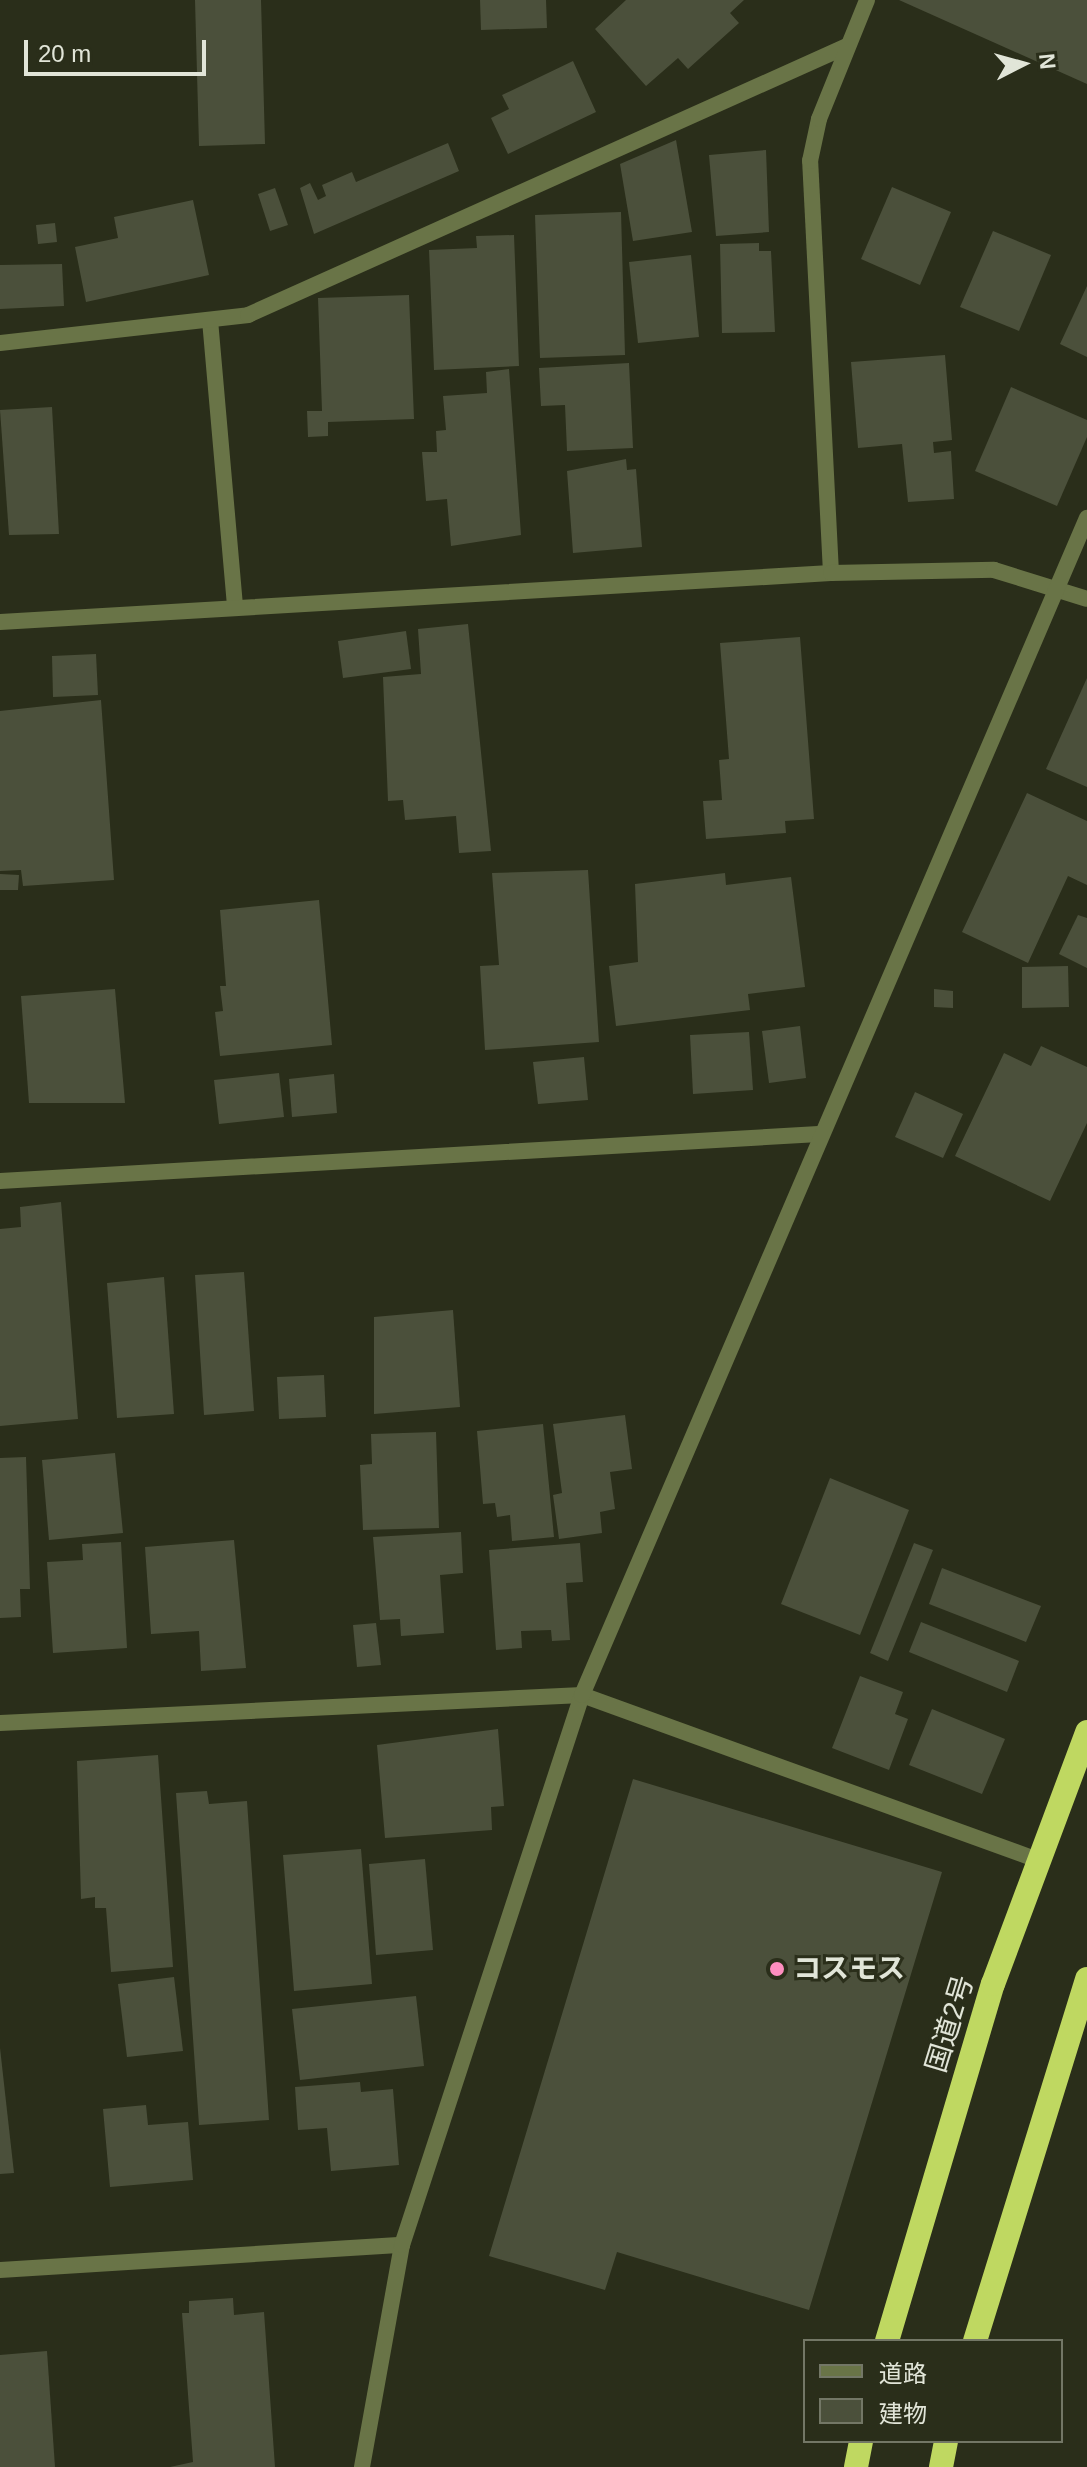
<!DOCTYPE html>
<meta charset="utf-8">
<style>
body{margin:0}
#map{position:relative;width:1087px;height:2467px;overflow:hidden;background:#2a2e1a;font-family:Arial,"Noto Sans JP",sans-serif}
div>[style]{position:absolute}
.building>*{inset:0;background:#4b503b}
.street>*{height:16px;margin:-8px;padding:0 8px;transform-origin:8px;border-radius:8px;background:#697447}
.highway>*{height:24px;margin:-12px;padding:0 12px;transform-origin:12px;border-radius:12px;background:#bfd861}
.dots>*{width:22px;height:22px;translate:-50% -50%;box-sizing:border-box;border:4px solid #2a2e1a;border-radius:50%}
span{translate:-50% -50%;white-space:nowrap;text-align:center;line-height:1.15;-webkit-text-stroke:6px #2a2e1a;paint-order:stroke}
.poi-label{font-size:28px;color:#e1e5d8;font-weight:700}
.left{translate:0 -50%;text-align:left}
.street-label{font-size:28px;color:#e1e5d8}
.legend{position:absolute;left:803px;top:2339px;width:260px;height:104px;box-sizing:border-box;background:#2a2e1a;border:2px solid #737766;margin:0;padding:10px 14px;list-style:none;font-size:24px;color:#e1e5d8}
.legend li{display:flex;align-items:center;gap:16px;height:40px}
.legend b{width:40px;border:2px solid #737766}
.north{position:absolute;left:983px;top:24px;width:80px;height:80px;-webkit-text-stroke:6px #2a2e1a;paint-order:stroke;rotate:84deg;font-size:22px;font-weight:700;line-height:32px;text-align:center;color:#e1e5d8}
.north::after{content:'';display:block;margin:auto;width:28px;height:36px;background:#e1e5d8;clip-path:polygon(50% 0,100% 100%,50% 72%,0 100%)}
.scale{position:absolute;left:24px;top:40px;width:182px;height:36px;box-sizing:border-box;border:4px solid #e1e5d8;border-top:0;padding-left:10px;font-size:24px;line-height:28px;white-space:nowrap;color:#e1e5d8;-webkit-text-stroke:6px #2a2e1a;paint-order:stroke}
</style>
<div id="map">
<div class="building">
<i style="clip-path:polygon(195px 0,261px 0,265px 144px,199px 146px)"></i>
<i style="clip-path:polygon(480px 0,546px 0,547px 28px,481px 30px)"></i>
<i style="clip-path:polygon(626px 0,744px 0,730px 13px,739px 23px,688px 69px,678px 58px,646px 86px,595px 29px)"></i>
<i style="clip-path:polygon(899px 0,1087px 0,1087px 84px)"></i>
<i style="clip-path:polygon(573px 61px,596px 112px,508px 154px,491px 118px,509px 109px,502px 95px)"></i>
<i style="clip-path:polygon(676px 140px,692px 232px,633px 241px,620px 164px)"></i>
<i style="clip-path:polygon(448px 143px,459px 171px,314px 234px,300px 188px,310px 183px,318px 200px,326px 196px,322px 185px,352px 172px,356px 182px)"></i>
<i style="clip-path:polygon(766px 150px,769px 232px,716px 236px,709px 155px)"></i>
<i style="clip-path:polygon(892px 187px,951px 212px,920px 285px,861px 259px)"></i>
<i style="clip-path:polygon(275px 188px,288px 225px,270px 231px,258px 194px)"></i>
<i style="clip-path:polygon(193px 200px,209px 275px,86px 302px,75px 247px,118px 238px,114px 217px)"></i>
<i style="clip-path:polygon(621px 212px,625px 355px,540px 358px,535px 215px)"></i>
<i style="clip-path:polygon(55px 223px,57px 242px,38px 244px,36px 225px)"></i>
<i style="clip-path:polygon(993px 231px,1051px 255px,1019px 331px,960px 307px)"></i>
<i style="clip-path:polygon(514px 235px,519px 366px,434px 370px,429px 250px,477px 248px,476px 236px)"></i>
<i style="clip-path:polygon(759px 243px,759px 251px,771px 251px,775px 332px,722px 333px,720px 244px)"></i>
<i style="clip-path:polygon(691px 255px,699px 337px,638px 343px,629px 262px)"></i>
<i style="clip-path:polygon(62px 264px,64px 306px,0 309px,0 265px)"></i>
<i style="clip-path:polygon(1087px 286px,1087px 357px,1060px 344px)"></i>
<i style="clip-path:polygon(409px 295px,414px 419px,328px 422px,328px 436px,308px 437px,307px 411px,322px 411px,318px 298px)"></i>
<i style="clip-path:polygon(945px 355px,952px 440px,933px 442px,934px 453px,951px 451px,954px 499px,908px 502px,902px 444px,858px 448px,851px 362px)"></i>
<i style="clip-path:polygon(629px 363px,633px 448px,567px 451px,565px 405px,541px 406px,539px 368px)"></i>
<i style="clip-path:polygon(509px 369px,521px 535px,451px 546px,447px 499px,426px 501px,422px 452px,437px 452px,436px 431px,446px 430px,443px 396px,487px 393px,486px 372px)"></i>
<i style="clip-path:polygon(1011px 387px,1087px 420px,1087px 437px,1057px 506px,975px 471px)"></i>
<i style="clip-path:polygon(52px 407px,59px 534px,9px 535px,0 410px)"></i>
<i style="clip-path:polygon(626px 459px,627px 470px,636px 469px,642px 547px,573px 553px,567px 471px)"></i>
<i style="clip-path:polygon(468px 624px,491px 851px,459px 853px,456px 816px,405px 820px,403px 800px,388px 801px,383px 677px,421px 674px,418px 629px)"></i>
<i style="clip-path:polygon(406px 631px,411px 669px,343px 678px,338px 641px)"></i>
<i style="clip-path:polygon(800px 637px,814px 819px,785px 821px,786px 833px,706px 839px,703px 801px,722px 800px,719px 760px,729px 759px,720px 643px)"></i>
<i style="clip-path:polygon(96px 654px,98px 695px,53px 697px,52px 656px)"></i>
<i style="clip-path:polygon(1087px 678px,1087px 787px,1046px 769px)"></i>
<i style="clip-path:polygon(101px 700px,114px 880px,23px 886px,21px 870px,0 871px,0 711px)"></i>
<i style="clip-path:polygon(1027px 793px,1087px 821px,1087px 885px,1068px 876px,1028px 963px,962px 932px)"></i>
<i style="clip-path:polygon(588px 870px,599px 1042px,485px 1050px,480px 966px,499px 965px,492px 873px)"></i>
<i style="clip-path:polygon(725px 873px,726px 885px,791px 877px,805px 987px,748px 994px,750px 1010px,616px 1026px,609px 966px,638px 962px,635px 884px)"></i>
<i style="clip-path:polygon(0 874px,19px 875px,18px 890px,0 890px)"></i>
<i style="clip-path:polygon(319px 900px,332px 1045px,220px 1056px,215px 1012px,223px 1011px,220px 986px,226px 986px,220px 910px)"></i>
<i style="clip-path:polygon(1078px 915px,1087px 918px,1087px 968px,1059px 954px)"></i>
<i style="clip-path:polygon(1068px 966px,1069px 1007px,1022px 1008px,1022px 967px)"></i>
<i style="clip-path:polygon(115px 989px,125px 1103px,29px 1103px,21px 996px)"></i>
<i style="clip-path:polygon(934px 989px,953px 991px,953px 1008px,934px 1007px)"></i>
<i style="clip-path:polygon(800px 1026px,806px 1078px,769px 1083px,762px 1031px)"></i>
<i style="clip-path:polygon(749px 1032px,753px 1090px,693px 1094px,690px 1035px)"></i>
<i style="clip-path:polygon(1041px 1046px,1087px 1067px,1087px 1123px,1050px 1201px,955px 1156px,1004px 1053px,1031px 1066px)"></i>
<i style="clip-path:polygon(584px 1057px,588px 1100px,538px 1104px,533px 1062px)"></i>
<i style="clip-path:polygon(279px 1073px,284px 1117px,219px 1124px,214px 1080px)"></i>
<i style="clip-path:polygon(334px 1074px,337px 1113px,292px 1117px,289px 1079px)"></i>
<i style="clip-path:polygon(915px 1092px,963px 1114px,943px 1158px,895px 1137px)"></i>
<i style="clip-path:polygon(61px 1202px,78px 1419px,0 1426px,0 1229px,21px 1227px,20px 1207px)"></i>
<i style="clip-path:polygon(244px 1272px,254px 1411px,204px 1415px,195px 1275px)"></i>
<i style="clip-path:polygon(164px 1277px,174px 1414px,117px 1418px,107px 1283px)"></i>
<i style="clip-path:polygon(453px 1310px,460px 1407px,374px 1414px,374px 1317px)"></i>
<i style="clip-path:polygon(324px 1375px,326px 1417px,279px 1419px,277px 1377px)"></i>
<i style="clip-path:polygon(625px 1415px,632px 1469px,610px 1472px,615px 1509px,600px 1512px,602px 1533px,559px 1539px,553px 1495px,562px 1493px,553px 1424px)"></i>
<i style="clip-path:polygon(543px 1424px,554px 1537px,512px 1541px,510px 1515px,497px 1517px,495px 1503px,483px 1504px,477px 1431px)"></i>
<i style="clip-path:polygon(436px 1432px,439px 1528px,363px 1530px,360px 1465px,372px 1464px,371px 1434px)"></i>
<i style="clip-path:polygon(115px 1453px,123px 1533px,49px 1540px,42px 1460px)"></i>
<i style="clip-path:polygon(26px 1457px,30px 1589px,20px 1589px,21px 1617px,0 1618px,0 1458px)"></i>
<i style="clip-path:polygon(830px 1478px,909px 1510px,860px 1635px,781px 1604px)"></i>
<i style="clip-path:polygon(461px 1532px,463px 1573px,440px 1575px,444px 1633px,401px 1636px,400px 1619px,380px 1620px,373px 1537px)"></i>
<i style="clip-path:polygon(234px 1540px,246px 1668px,201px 1671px,199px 1631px,151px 1634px,145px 1547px)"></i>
<i style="clip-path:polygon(121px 1542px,127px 1648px,53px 1653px,47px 1562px,83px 1560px,82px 1544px)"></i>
<i style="clip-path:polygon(580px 1543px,583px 1582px,566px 1583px,570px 1640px,552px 1641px,551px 1630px,521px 1631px,522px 1648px,496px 1650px,489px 1550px)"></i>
<i style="clip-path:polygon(914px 1543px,933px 1550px,888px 1661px,870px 1653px)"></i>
<i style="clip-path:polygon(942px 1568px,1041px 1606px,1026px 1642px,929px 1604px)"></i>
<i style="clip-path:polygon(921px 1622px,1019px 1661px,1007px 1692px,909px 1652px)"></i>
<i style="clip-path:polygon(376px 1623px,381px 1665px,357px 1667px,353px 1625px)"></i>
<i style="clip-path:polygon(860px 1676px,903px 1692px,895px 1714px,908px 1719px,889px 1770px,832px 1748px)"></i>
<i style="clip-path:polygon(932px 1709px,1005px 1739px,982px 1794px,909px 1765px)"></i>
<i style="clip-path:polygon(498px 1729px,504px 1806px,491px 1807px,492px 1830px,385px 1838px,377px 1745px)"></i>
<i style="clip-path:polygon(158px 1755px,173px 1967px,111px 1972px,106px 1908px,95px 1908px,95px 1897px,81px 1899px,77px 1761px)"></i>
<i style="clip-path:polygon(633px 1779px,942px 1872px,809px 2310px,617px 2252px,605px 2290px,489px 2256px)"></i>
<i style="clip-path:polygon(207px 1791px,209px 1804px,247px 1801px,269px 2120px,199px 2125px,176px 1793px)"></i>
<i style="clip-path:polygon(361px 1849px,372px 1984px,294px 1991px,283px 1855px)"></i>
<i style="clip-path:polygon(425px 1859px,433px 1950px,376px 1955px,369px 1864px)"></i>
<i style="clip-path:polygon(174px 1977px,183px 2051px,127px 2057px,118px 1984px)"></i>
<i style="clip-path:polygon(416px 1996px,424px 2066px,300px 2080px,292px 2009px)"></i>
<i style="clip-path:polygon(0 2048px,14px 2173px,0 2174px)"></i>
<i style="clip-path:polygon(360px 2082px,361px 2092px,393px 2089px,399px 2165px,331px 2171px,327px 2128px,298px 2130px,295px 2087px)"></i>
<i style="clip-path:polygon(146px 2105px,148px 2125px,188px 2122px,193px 2180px,110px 2187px,103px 2109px)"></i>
<i style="clip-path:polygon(233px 2298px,234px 2315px,264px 2312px,275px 2467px,170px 2467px,193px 2462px,182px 2313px,189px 2313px,189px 2301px)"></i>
<i style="clip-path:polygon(47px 2351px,55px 2467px,0 2467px,0 2355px)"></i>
</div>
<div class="street">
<i style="left:210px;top:320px;width:286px;rotate:85deg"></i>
<i style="left:0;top:343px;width:250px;rotate:-6.4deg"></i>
<i style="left:248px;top:315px;width:657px;rotate:-24.18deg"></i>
<i style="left:831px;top:573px;width:413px;rotate:-92.9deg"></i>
<i style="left:810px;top:161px;width:43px;rotate:-77.9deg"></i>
<i style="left:819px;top:119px;width:128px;rotate:-68deg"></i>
<i style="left:0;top:622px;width:832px;rotate:-3.37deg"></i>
<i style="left:831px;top:573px;width:163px;rotate:-1.1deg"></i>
<i style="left:994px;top:570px;width:97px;rotate:17.3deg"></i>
<i style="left:0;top:1181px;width:820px;rotate:-3.28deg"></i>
<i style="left:0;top:1723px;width:583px;rotate:-2.75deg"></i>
<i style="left:582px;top:1695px;width:486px;rotate:19.9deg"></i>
<i style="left:0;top:2270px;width:403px;rotate:-3.6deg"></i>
<i style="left:362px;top:2467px;width:226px;rotate:-79.8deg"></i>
<i style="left:402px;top:2245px;width:579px;rotate:-71.88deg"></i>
<i style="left:582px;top:1695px;width:1281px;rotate:-66.78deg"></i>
</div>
<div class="highway">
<i style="left:887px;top:2341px;width:372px;rotate:-73.5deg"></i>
<i style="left:993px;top:1984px;width:269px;rotate:-69.5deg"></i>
<i style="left:975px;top:2341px;width:379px;rotate:-72.8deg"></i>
<i style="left:856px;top:2467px;width:26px;rotate:-79deg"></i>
<i style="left:941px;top:2467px;width:26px;rotate:-79deg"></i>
</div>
<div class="dots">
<i style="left:777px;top:1969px;background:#fd8ebf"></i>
</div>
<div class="poi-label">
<span class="left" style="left:793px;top:1969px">コスモス</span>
</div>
<div class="street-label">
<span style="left:950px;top:2024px;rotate:-73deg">国道2号</span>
</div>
<ul class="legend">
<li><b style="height:10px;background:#697447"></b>道路</li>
<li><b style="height:22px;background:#4b503b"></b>建物</li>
</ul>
<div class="north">N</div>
<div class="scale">20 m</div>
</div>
